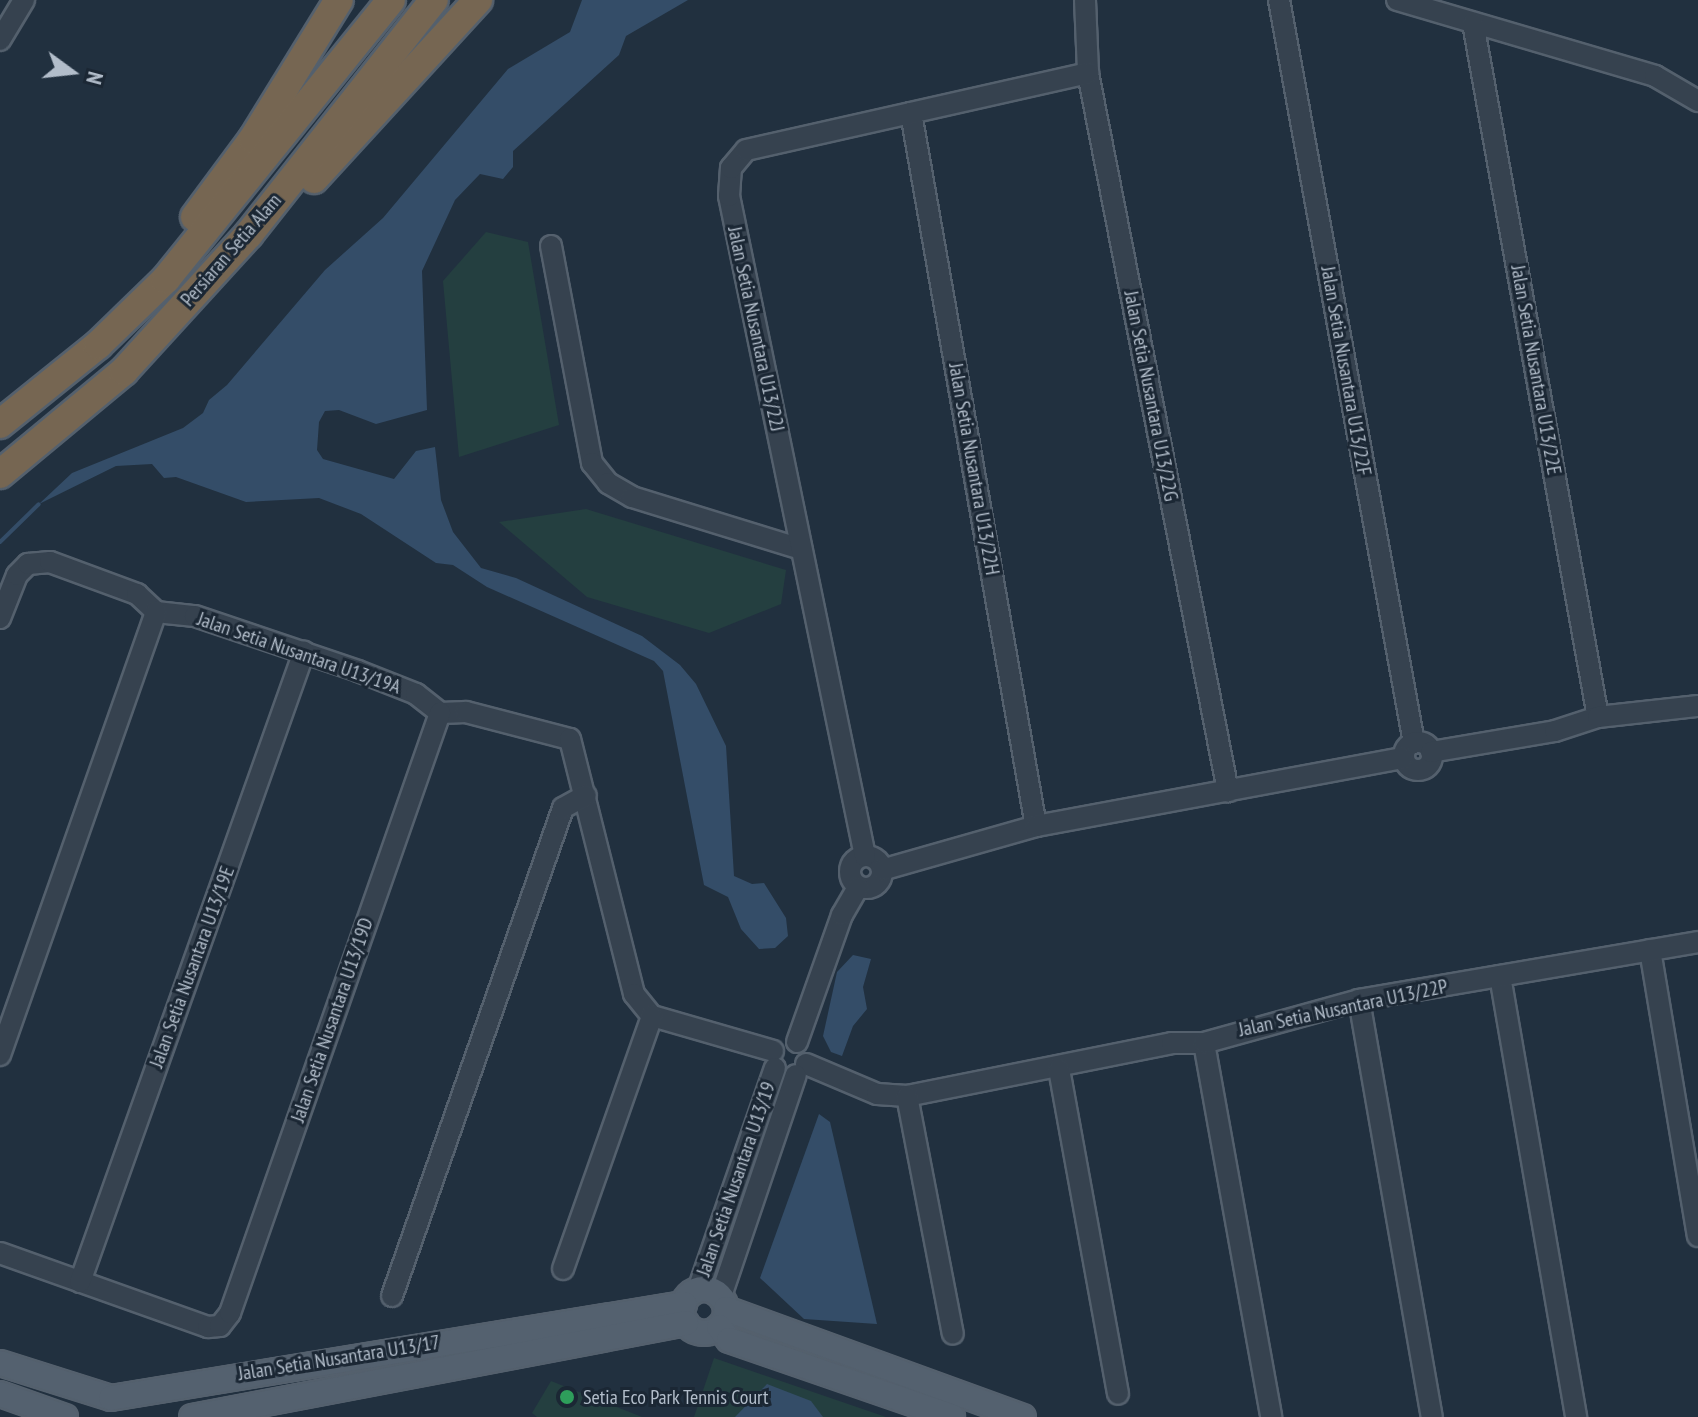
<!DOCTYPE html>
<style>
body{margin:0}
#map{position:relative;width:1698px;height:1417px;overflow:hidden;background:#21303f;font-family:"PT Sans Narrow",sans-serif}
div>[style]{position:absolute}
.green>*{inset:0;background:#243f40}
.water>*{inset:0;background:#344d68}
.stream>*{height:4px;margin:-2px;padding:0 2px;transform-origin:2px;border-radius:2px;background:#344d68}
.roads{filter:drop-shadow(2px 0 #54606d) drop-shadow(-2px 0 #54606d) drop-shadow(0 2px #54606d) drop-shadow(0 -2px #54606d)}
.minor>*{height:20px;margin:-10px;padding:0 10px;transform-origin:10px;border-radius:10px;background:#36424f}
.minor>.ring{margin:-10px;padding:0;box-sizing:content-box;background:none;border:20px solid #36424f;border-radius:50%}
.major>*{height:24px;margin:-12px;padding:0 12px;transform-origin:12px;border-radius:12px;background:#54616f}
.major>.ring{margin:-12px;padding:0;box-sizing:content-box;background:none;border:24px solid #54616f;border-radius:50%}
.highway>*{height:28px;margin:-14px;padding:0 14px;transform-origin:14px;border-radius:14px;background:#766652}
.dots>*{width:22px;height:22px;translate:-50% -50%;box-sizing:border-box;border:4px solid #1b2734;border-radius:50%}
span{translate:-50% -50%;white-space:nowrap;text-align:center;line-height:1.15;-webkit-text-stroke:6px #1b2734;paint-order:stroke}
.street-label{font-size:20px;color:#b2bdca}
.poi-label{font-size:20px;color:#b2bdca}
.left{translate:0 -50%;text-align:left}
.north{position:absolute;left:32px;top:32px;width:80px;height:80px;-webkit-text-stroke:6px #1b2734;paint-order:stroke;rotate:105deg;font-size:22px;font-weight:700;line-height:32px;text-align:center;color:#b2bdca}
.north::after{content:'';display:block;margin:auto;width:28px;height:36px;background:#b2bdca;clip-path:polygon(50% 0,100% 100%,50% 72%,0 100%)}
</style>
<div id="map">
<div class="green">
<i style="clip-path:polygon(486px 232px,528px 242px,559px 425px,459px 457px,443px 281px)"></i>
<i style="clip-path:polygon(586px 509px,786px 570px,781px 604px,709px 633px,587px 597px,499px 522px)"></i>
<i style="clip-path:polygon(714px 1358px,886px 1417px,694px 1417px)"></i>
<i style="clip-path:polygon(551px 1381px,642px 1417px,537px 1417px,532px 1413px)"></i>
</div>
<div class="water">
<i style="clip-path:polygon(582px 0,688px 0,626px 36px,619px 55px,513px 151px,513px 167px,503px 179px,480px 174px,455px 200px,422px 271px,427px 410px,376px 424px,339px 410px,325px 411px,319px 422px,317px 450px,323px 459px,394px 479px,416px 451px,435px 447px,441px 500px,453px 532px,481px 568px,516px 578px,642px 636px,680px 665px,696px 684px,726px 746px,734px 876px,752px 884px,764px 883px,786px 918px,788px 936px,775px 948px,759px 949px,741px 929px,728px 897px,704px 885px,663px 671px,654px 661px,487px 587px,453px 565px,436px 563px,361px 514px,319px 498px,246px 502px,176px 477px,164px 478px,152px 464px,116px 466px,39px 504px,72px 473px,183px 428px,203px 413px,209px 400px,227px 385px,325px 270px,383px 218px,508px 69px,570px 32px)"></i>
<i style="clip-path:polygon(853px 955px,871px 959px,863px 987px,867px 1009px,853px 1026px,842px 1056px,831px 1052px,823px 1036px,837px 972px)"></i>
<i style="clip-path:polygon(819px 1114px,830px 1122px,877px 1324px,804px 1319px,760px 1278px)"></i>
<i style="clip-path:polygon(767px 1384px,811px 1401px,823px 1417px,735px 1417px)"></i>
</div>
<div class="stream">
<i style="left:0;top:542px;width:54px;rotate:-44.3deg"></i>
</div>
<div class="roads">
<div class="minor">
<i style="left:1085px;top:0;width:73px;rotate:87.6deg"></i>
<i style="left:1088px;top:73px;width:732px;rotate:78.97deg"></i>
<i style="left:1279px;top:0;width:755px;rotate:79.7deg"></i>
<i style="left:1397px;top:0;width:269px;rotate:16.4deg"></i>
<i style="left:1655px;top:76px;width:50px;rotate:30.2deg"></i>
<i style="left:1473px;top:23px;width:705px;rotate:79.79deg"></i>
<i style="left:0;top:40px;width:47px;rotate:-59deg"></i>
<i style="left:911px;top:113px;width:724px;rotate:80.06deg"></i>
<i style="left:551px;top:246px;width:221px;rotate:79.3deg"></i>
<i style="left:592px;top:463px;width:26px;rotate:51deg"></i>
<i style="left:608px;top:483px;width:28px;rotate:30deg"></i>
<i style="left:632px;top:497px;width:177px;rotate:17.1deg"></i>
<i style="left:0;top:618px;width:46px;rotate:-68.4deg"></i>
<i style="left:17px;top:575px;width:16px;rotate:-45deg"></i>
<i style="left:28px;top:564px;width:22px;rotate:-5deg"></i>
<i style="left:50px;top:562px;width:93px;rotate:20.2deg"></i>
<i style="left:137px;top:594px;width:26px;rotate:43deg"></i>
<i style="left:156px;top:612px;width:39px;rotate:6deg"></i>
<i style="left:195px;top:616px;width:172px;rotate:18.6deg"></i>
<i style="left:358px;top:671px;width:62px;rotate:21.6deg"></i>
<i style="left:416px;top:694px;width:31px;rotate:38deg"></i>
<i style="left:440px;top:713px;width:26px;rotate:-2deg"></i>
<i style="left:466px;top:712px;width:107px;rotate:14.6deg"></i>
<i style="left:570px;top:739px;width:263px;rotate:75.9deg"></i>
<i style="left:634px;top:994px;width:28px;rotate:51deg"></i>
<i style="left:652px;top:1016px;width:126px;rotate:16.1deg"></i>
<i class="ring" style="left:1404px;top:742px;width:8px;height:8px"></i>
<i style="left:1431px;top:752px;width:126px;rotate:-9.6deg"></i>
<i style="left:1555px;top:731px;width:45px;rotate:-18deg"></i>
<i style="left:1598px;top:717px;width:101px;rotate:-6.3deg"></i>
<i class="ring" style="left:850px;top:856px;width:12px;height:12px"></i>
<i style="left:865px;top:856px;width:674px;rotate:-101.64deg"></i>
<i style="left:729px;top:196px;width:28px;rotate:-86deg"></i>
<i style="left:731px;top:168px;width:23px;rotate:-50deg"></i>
<i style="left:746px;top:150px;width:351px;rotate:-12.7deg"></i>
<i style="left:882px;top:870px;width:160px;rotate:-15.9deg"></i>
<i style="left:1036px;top:826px;width:373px;rotate:-10.5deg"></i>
<i style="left:1650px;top:950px;width:290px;rotate:80.5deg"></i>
<i style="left:1500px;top:976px;width:448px;rotate:80.2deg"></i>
<i style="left:1359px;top:1000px;width:423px;rotate:80.1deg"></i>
<i style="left:797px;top:1042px;width:135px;rotate:-70.5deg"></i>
<i style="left:842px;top:915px;width:32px;rotate:-60deg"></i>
<i style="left:1204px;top:1043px;width:380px;rotate:79.8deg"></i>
<i style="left:0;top:1055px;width:470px;rotate:-70.6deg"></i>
<i style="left:806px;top:1064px;width:77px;rotate:22.9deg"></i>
<i style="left:877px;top:1094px;width:30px;rotate:4deg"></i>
<i style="left:907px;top:1096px;width:270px;rotate:-11.3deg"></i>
<i style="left:1172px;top:1043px;width:32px"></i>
<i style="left:1204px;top:1043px;width:161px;rotate:-15.5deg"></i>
<i style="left:1359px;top:1000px;width:344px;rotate:-9.7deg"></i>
<i style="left:1059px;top:1069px;width:330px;rotate:79.7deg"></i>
<i style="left:907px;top:1096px;width:242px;rotate:79.1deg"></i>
<i style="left:0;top:1253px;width:221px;rotate:19.6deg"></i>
<i style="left:208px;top:1327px;width:12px;rotate:-5deg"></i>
<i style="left:220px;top:1326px;width:16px;rotate:-52deg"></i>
<i style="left:230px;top:1313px;width:636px;rotate:-70.71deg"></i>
<i style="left:563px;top:1269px;width:268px;rotate:-70.6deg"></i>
<i style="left:80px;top:1282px;width:669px;rotate:-70.43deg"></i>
<i style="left:698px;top:1290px;width:235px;rotate:-70.9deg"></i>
<i style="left:392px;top:1296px;width:517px;rotate:-70.69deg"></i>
<i style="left:563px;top:808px;width:26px;rotate:-29deg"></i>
<i style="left:721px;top:1296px;width:233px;rotate:-71.3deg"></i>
</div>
<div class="major">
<i class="ring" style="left:682px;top:1289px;width:20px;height:20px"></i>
<i style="left:726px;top:1309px;width:316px;rotate:20deg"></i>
<i style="left:719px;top:1327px;width:16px;rotate:52deg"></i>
<i style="left:729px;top:1340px;width:236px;rotate:19deg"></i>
<i style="left:0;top:1363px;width:116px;rotate:17.5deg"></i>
<i style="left:111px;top:1398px;width:581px;rotate:-9.32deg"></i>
<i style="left:0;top:1394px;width:69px;rotate:19.5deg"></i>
<i style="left:192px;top:1417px;width:503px;rotate:-10.77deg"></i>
</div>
<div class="highway">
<i style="left:314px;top:179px;width:243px;rotate:-47.5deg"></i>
<i style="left:195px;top:217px;width:97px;rotate:-53.4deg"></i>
<i style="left:253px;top:139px;width:163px;rotate:-58.3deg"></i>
<i style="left:0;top:424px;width:126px;rotate:-38.9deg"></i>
<i style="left:98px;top:345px;width:95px;rotate:-44.1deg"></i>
<i style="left:166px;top:279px;width:358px;rotate:-51.1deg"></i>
<i style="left:0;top:474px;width:161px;rotate:-39.7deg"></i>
<i style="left:124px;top:371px;width:185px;rotate:-47.6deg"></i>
<i style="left:249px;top:234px;width:298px;rotate:-51.7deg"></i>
</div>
</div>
<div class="dots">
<i style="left:567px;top:1397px;background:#2e9e5b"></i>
</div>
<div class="street-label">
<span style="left:231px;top:250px;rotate:-49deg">Persiaran Setia Alam</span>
<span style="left:756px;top:329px;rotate:78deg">Jalan Setia Nusantara U13/22J</span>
<span style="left:1536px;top:370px;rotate:80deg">Jalan Setia Nusantara U13/22E</span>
<span style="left:1346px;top:371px;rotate:80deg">Jalan Setia Nusantara U13/22F</span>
<span style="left:1151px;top:396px;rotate:79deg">Jalan Setia Nusantara U13/22G</span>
<span style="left:974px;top:469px;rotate:80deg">Jalan Setia Nusantara U13/22H</span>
<span style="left:299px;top:653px;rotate:19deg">Jalan Setia Nusantara U13/19A</span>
<span style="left:192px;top:967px;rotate:-70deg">Jalan Setia Nusantara U13/19E</span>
<span style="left:1343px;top:1008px;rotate:-12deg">Jalan Setia Nusantara U13/22P</span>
<span style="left:332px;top:1020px;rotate:-71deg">Jalan Setia Nusantara U13/19D</span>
<span style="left:736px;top:1179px;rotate:-71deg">Jalan Setia Nusantara U13/19</span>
<span style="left:339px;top:1358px;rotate:-9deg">Jalan Setia Nusantara U13/17</span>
</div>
<div class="poi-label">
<span class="left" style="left:583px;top:1397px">Setia Eco Park Tennis Court</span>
</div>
<div class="north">N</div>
</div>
